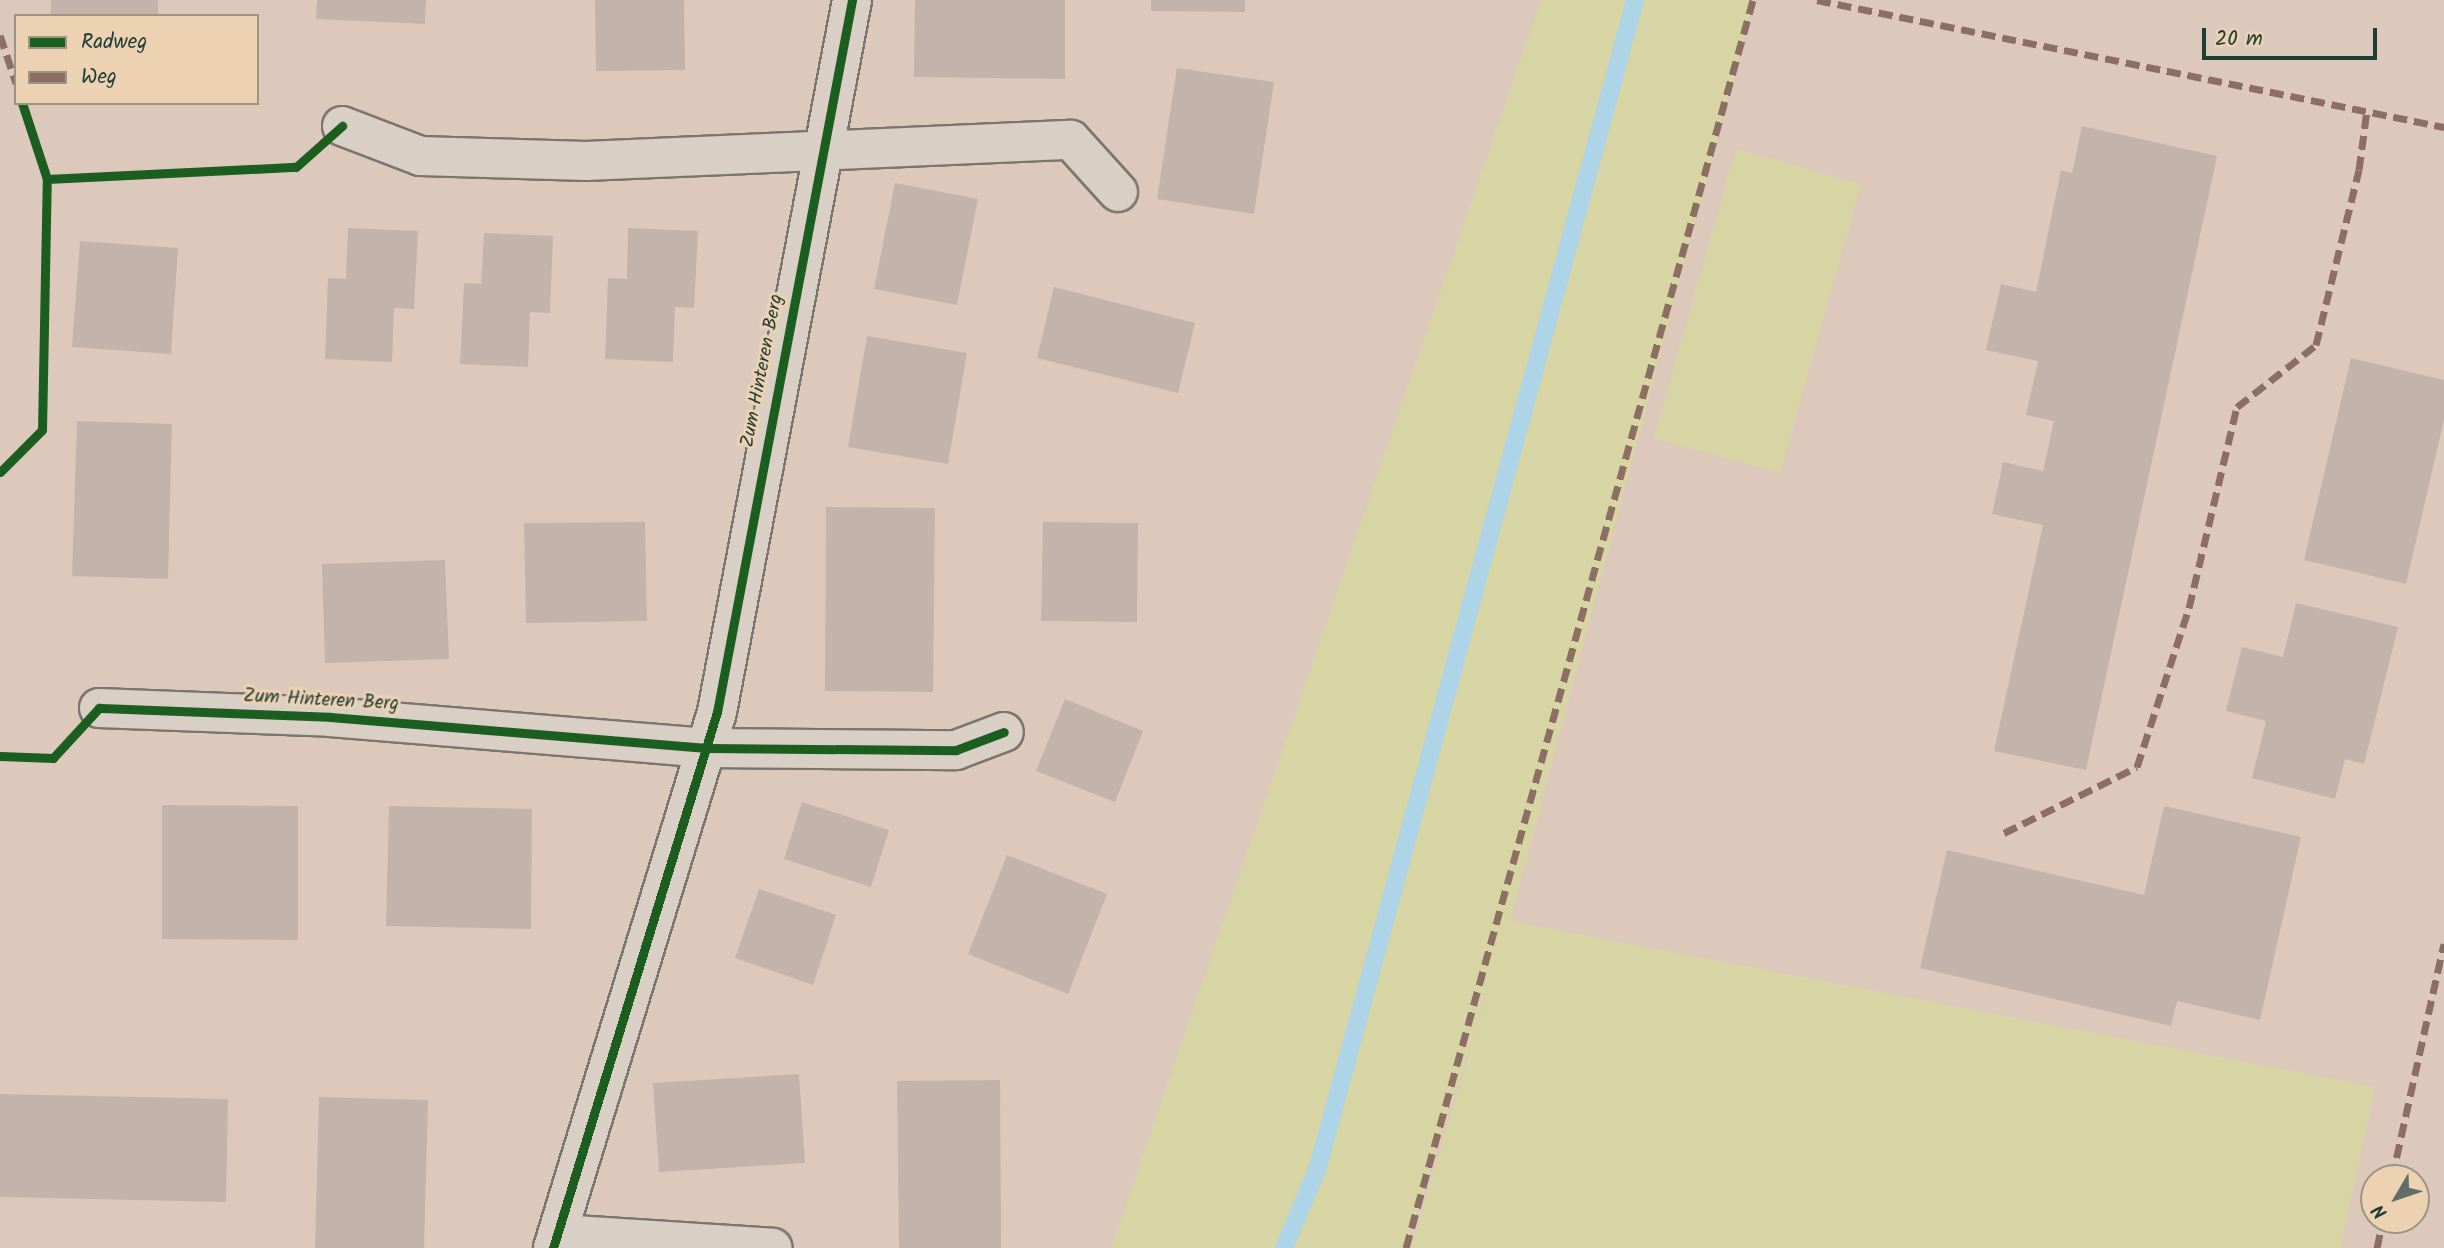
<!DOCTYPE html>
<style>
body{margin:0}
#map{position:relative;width:2444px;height:1248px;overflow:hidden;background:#dcc9bb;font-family:Kalam,sans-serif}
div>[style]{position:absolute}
.green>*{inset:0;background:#d7d5a4}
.stream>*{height:18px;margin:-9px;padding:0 9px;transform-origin:9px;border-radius:9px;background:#aed4e8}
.building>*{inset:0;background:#c3b3ab}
.roads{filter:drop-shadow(2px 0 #7a766f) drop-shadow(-2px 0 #7a766f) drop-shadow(0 2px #7a766f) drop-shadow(0 -2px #7a766f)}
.street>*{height:38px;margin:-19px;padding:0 19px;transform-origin:19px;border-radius:19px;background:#d9cfc4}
.quiet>*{height:7px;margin-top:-3.5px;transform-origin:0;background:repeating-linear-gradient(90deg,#8d6e63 0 14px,transparent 0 21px)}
.cycleway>*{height:9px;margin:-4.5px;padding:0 4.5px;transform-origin:4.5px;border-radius:4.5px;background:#1b5e20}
span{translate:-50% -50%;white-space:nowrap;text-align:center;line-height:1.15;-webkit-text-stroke:6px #ecd1b3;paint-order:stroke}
.street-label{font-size:19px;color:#1f3d34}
.legend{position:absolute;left:14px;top:14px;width:245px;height:91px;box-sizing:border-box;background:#ecd1b3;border:2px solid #9a9680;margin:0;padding:9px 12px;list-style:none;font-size:21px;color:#1f3d34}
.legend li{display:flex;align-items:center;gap:14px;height:35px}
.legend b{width:35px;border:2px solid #9a9680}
.north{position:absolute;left:2360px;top:1164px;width:70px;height:70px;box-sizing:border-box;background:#ecd1b3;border:2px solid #9a9680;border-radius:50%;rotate:231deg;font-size:19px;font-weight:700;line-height:28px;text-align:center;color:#1f3d34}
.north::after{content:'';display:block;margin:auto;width:24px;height:32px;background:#616e63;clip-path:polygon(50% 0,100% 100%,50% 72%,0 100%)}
.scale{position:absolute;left:2202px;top:28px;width:175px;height:32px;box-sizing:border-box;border:4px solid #1f3d34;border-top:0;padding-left:9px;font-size:21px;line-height:24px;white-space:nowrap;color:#1f3d34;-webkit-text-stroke:5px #ecd1b3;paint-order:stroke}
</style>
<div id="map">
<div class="green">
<i style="clip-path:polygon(1541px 0,1754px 0,1510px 921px,2375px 1087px,2340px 1248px,1411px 1248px,1496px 964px,1406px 1248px,1111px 1248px)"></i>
<i style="clip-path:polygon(1736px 149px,1861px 184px,1780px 473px,1654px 438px)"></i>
</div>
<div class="stream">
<i style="left:1284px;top:1248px;width:88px;rotate:-67.2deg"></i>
<i style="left:1318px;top:1167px;width:1209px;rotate:-74.8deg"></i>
</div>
<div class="building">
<i style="clip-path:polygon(51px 0,158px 0,158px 16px,51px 16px)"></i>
<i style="clip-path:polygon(317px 0,426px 0,425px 24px,316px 19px)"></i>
<i style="clip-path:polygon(595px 0,684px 0,685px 70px,596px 71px)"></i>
<i style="clip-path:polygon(915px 0,1065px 0,1065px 79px,914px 77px)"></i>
<i style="clip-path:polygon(1151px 0,1245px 0,1245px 12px,1151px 11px)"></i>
<i style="clip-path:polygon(1177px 68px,1274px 82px,1254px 214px,1157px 199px)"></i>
<i style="clip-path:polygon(2082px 126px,2217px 156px,2086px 770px,1994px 751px,2043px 525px,1992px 514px,2003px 462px,2043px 471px,2054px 421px,2026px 415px,2038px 361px,1986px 350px,2001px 284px,2036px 292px,2061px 170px,2072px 173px)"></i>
<i style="clip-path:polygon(895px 183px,978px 199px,957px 305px,874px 289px)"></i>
<i style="clip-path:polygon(348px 228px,418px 231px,414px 309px,394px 308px,392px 362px,325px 359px,328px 278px,346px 279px)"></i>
<i style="clip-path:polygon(628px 228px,698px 231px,694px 308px,675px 307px,673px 362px,605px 359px,608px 278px,627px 279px)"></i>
<i style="clip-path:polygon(484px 233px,553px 236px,550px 313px,530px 312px,528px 367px,460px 364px,464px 283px,481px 284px)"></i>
<i style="clip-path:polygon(80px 241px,178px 248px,171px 354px,72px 347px)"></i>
<i style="clip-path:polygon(1054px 287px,1195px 323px,1178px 393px,1037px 358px)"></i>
<i style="clip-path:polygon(867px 336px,967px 353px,948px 464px,848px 447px)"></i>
<i style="clip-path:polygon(2351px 358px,2444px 380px,2444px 420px,2406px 584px,2304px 560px)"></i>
<i style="clip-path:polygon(77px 421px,172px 424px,168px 579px,72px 576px)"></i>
<i style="clip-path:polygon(826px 507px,935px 508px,933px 692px,825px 691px)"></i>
<i style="clip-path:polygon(645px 522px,647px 621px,526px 623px,524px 523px)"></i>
<i style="clip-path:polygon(1043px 522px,1138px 523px,1137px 622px,1041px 621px)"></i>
<i style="clip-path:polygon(445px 560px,449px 659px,325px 663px,322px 564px)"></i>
<i style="clip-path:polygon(2296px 603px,2398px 627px,2364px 764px,2345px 759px,2335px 799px,2252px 778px,2266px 721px,2226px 711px,2242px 647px,2283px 657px)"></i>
<i style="clip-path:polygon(1065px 699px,1143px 731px,1115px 802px,1036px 771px)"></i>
<i style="clip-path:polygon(802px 802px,889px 830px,871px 887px,784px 859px)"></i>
<i style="clip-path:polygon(162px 805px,298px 806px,298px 940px,162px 939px)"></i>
<i style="clip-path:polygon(389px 806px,532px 809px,531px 929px,386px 926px)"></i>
<i style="clip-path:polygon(2164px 806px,2301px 837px,2260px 1020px,2177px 1001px,2171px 1026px,1920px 968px,1947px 850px,2144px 895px)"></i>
<i style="clip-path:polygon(1007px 855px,1107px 894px,1068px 994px,968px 954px)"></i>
<i style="clip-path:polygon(759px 889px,836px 915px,813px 985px,735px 958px)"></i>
<i style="clip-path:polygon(799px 1074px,805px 1163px,659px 1172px,653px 1083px)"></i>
<i style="clip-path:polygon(1000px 1080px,1001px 1248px,899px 1248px,897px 1081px)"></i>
<i style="clip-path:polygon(0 1094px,228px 1099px,226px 1202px,0 1197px)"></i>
<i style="clip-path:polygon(319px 1097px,428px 1100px,424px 1248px,315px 1248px)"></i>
</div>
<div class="roads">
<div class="street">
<i style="left:342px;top:126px;width:84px;rotate:21deg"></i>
<i style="left:420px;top:156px;width:166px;rotate:1.7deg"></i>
<i style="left:586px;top:161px;width:485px;rotate:-2.5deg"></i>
<i style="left:1071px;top:140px;width:70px;rotate:47.9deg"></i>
<i style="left:99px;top:708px;width:231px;rotate:2.2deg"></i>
<i style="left:330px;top:717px;width:378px;rotate:4.7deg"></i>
<i style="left:707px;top:748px;width:249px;rotate:0.5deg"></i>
<i style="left:956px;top:750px;width:51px;rotate:-20.6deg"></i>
<i style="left:559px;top:1234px;width:214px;rotate:3.7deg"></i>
<i style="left:553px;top:1248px;width:561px;rotate:-72.99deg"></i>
<i style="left:717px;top:712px;width:725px;rotate:-79.26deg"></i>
</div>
</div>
<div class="quiet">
<i style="left:1817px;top:0;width:640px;rotate:11.45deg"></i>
<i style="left:0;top:35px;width:51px;rotate:71.6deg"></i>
<i style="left:2004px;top:833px;width:148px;rotate:-26.4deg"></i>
<i style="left:2137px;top:767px;width:167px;rotate:-71.9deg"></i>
<i style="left:2189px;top:608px;width:207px;rotate:-76.6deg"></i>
<i style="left:2237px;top:407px;width:100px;rotate:-38.1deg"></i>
<i style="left:2316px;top:345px;width:180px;rotate:-76.2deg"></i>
<i style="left:2359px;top:170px;width:61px;rotate:-82.4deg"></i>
<i style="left:2392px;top:1178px;width:240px;rotate:-77.5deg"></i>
<i style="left:1406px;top:1248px;width:1295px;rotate:-74.46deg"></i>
<i style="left:2377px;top:1248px;width:29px;rotate:-78deg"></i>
</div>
<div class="cycleway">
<i style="left:47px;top:179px;width:249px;rotate:-2.8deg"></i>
<i style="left:296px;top:167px;width:62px;rotate:-41.7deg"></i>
<i style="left:0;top:472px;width:59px;rotate:-45deg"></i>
<i style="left:42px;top:430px;width:251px;rotate:-88.9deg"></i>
<i style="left:47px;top:179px;width:80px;rotate:-108.2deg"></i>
<i style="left:0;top:756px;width:53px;rotate:2.2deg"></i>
<i style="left:53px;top:758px;width:68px;rotate:-47.4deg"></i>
<i style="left:99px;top:708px;width:231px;rotate:2.2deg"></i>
<i style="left:330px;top:717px;width:378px;rotate:4.7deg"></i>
<i style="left:707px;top:748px;width:249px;rotate:0.5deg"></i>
<i style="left:956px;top:750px;width:51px;rotate:-20.6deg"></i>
<i style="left:553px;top:1248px;width:561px;rotate:-72.99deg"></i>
<i style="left:717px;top:712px;width:725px;rotate:-79.26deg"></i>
</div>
<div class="street-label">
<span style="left:763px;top:371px;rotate:-79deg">Zum Hinteren Berg</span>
<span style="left:321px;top:701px;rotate:3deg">Zum Hinteren Berg</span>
</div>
<ul class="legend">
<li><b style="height:9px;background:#1b5e20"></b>Radweg</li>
<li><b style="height:9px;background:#8d6e63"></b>Weg</li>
</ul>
<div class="north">N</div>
<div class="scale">20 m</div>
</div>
